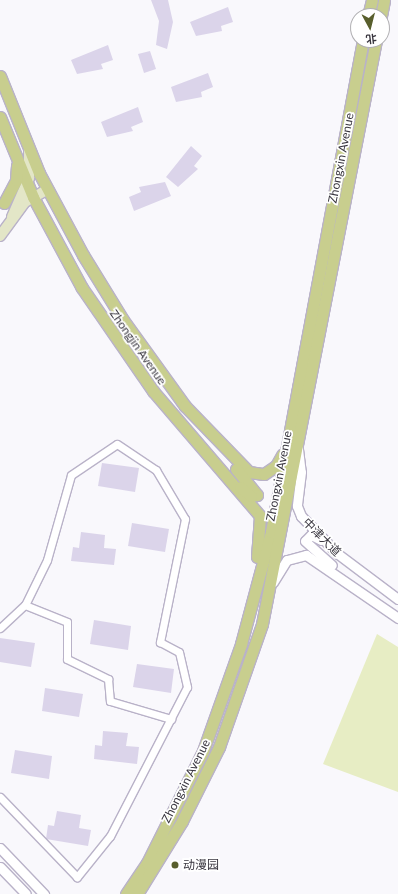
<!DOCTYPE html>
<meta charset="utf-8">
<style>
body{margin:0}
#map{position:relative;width:398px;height:894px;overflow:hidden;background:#f9f8fc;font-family:Lato,"Noto Sans SC",sans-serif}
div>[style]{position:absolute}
.green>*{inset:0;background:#e7edc4}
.building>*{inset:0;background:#dbd4ea}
.roads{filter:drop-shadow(1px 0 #b9b2c8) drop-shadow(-1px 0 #b9b2c8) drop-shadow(0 1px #b9b2c8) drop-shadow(0 -1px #b9b2c8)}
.minor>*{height:7px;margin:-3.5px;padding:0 3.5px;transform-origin:3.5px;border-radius:3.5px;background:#fff}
.tertiary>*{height:9px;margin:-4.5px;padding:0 4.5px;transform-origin:4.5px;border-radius:4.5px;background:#fff}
.secondary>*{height:10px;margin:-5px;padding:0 5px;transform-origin:5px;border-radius:5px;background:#e3e6c7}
.primary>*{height:11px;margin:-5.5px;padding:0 5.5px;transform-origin:5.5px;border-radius:5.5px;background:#c8ce8e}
.dots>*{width:11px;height:11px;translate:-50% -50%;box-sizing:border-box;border:2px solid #fff;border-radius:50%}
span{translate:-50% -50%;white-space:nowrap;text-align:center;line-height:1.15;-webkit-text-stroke:3.5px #fff;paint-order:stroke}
.street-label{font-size:12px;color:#39363f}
.poi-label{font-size:12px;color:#39363f}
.left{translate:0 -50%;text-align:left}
.north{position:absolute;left:350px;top:8px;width:40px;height:40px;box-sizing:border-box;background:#fff;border:1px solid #b0afb2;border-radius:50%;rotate:173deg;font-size:11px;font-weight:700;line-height:16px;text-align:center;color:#39363f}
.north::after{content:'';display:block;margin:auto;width:14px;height:18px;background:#595f2d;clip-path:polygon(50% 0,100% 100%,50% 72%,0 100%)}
</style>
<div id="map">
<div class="green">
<i style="clip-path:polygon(377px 634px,398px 647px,398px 792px,323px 764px)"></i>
</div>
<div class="building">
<i style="clip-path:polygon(151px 0,168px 0,173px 22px,167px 49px,156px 45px,159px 21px)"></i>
<i style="clip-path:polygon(228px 7px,233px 22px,221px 26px,222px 31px,196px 36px,190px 22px)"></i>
<i style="clip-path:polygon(108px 45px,113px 60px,101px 64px,103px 69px,77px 74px,71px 60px)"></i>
<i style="clip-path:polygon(150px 51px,156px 69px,144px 73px,138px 54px)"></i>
<i style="clip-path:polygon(208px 73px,213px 87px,201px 92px,202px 97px,176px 102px,171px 87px)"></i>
<i style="clip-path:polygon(138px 107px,143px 122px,131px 127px,133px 131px,107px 137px,101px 122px)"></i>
<i style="clip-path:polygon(191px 146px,202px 156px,194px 166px,198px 169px,178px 187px,166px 177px)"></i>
<i style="clip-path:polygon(165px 182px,171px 196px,134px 211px,129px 197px,141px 192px,139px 187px)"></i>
<i style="clip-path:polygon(102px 463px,139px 468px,135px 492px,98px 486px)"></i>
<i style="clip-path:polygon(132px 523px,169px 529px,165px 552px,128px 546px)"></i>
<i style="clip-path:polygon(81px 532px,105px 535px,104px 548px,116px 549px,114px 565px,71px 561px,73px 547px,79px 548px)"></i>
<i style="clip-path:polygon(94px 620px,131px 626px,128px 650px,90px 644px)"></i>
<i style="clip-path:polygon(0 638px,35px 643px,31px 667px,0 662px)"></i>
<i style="clip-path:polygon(137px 664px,174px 669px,171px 693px,133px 687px)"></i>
<i style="clip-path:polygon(45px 688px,83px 694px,79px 717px,42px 711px)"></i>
<i style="clip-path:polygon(103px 731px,128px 733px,126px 746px,139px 747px,137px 764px,94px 759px,95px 745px,102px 746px)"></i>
<i style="clip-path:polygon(15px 750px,52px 756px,49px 779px,11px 773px)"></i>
<i style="clip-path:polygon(57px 811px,81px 815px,79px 828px,91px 830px,88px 846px,46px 839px,48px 825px,54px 826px)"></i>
</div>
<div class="roads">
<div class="minor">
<i style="left:25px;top:605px;width:45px;rotate:22deg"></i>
<i style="left:67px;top:622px;width:37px;rotate:90deg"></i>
<i style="left:67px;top:659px;width:46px;rotate:26deg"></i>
<i style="left:108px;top:679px;width:22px;rotate:85deg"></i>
<i style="left:110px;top:701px;width:64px;rotate:16.4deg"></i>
<i style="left:0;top:628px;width:34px;rotate:-43deg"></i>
<i style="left:25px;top:605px;width:50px;rotate:-63.9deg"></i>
<i style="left:47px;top:560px;width:88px;rotate:-74.2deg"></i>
<i style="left:71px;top:475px;width:55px;rotate:-34deg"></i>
<i style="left:117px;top:444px;width:47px;rotate:33.7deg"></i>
<i style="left:156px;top:470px;width:57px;rotate:59.4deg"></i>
<i style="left:185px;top:519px;width:126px;rotate:101.5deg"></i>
<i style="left:160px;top:642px;width:21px;rotate:28deg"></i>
<i style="left:179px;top:652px;width:36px;rotate:77deg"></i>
<i style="left:187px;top:687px;width:168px;rotate:117.3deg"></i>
<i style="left:110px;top:836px;width:53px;rotate:128.8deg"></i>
<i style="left:77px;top:877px;width:111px;rotate:-133.9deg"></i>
</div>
<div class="tertiary">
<i style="left:298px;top:449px;width:23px;rotate:83deg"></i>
<i style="left:301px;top:472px;width:34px;rotate:97deg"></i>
<i style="left:297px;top:506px;width:11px;rotate:68deg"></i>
<i style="left:301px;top:516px;width:53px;rotate:45.8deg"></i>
<i style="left:338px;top:554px;width:75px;rotate:36.9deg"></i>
<i style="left:321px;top:540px;width:11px;rotate:-153deg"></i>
<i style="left:311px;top:535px;width:8px;rotate:135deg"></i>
<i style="left:305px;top:541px;width:36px;rotate:42deg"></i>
<i style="left:273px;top:582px;width:26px;rotate:-58deg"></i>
<i style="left:287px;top:560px;width:20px;rotate:-15deg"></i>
<i style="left:306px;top:555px;width:112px;rotate:34.4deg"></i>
<i style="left:0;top:848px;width:64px;rotate:46.3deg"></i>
<i style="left:0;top:867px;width:37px;rotate:46deg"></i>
</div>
<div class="secondary">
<i style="left:12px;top:217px;width:43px;rotate:-66.4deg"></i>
<i style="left:29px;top:178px;width:26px;rotate:-90deg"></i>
<i style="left:0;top:236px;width:42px;rotate:-53.7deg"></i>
<i style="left:25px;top:202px;width:25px;rotate:-29deg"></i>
</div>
<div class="primary">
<i style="left:368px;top:16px;width:16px;rotate:-76deg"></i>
<i style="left:381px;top:16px;width:16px;rotate:-79deg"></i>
<i style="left:0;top:76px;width:105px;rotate:68.1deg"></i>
<i style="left:39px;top:173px;width:93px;rotate:61.8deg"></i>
<i style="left:83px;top:255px;width:76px;rotate:58.4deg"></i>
<i style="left:123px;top:320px;width:106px;rotate:54.2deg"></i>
<i style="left:185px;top:406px;width:92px;rotate:45.9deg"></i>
<i style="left:249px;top:472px;width:15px;rotate:8deg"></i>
<i style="left:264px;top:474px;width:14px;rotate:-34deg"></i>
<i style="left:276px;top:466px;width:13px;rotate:-61deg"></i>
<i style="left:0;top:117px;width:87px;rotate:67.6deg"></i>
<i style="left:33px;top:197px;width:103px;rotate:61.7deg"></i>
<i style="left:82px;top:288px;width:125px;rotate:55.4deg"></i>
<i style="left:153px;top:391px;width:165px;rotate:49.4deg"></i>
<i style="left:260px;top:516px;width:41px;rotate:94.2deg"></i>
<i style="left:4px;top:203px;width:26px;rotate:-62deg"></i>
<i style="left:16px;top:180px;width:15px;rotate:-86deg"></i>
<i style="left:236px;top:469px;width:33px;rotate:51deg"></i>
<i style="left:257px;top:495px;width:6px;rotate:171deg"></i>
<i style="left:251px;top:496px;width:14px;rotate:-141deg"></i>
<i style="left:126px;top:894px;width:37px;rotate:-56deg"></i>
<i style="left:147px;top:863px;width:125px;rotate:-63.4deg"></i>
<i style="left:203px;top:751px;width:114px;rotate:-70.4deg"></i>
<i style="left:241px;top:644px;width:116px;rotate:-75deg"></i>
<i style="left:271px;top:532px;width:501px;rotate:-79.41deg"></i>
<i style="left:137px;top:894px;width:86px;rotate:-58.3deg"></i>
<i style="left:182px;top:821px;width:83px;rotate:-63.4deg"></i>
<i style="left:219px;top:747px;width:130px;rotate:-70.7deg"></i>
<i style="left:262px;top:624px;width:595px;rotate:-78.95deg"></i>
</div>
</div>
<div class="dots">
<i style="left:175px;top:865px;background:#595f2d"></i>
</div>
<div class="street-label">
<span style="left:341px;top:158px;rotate:-79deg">Zhongxin Avenue</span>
<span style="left:138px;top:347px;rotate:55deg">Zhongjin Avenue</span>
<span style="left:279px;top:476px;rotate:-79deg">Zhongxin Avenue</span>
<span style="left:322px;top:537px;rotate:45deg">中津大道</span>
<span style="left:186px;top:781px;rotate:-63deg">Zhongxin Avenue</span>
</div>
<div class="poi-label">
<span class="left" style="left:183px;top:865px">动漫园</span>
</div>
<div class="north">北</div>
</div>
